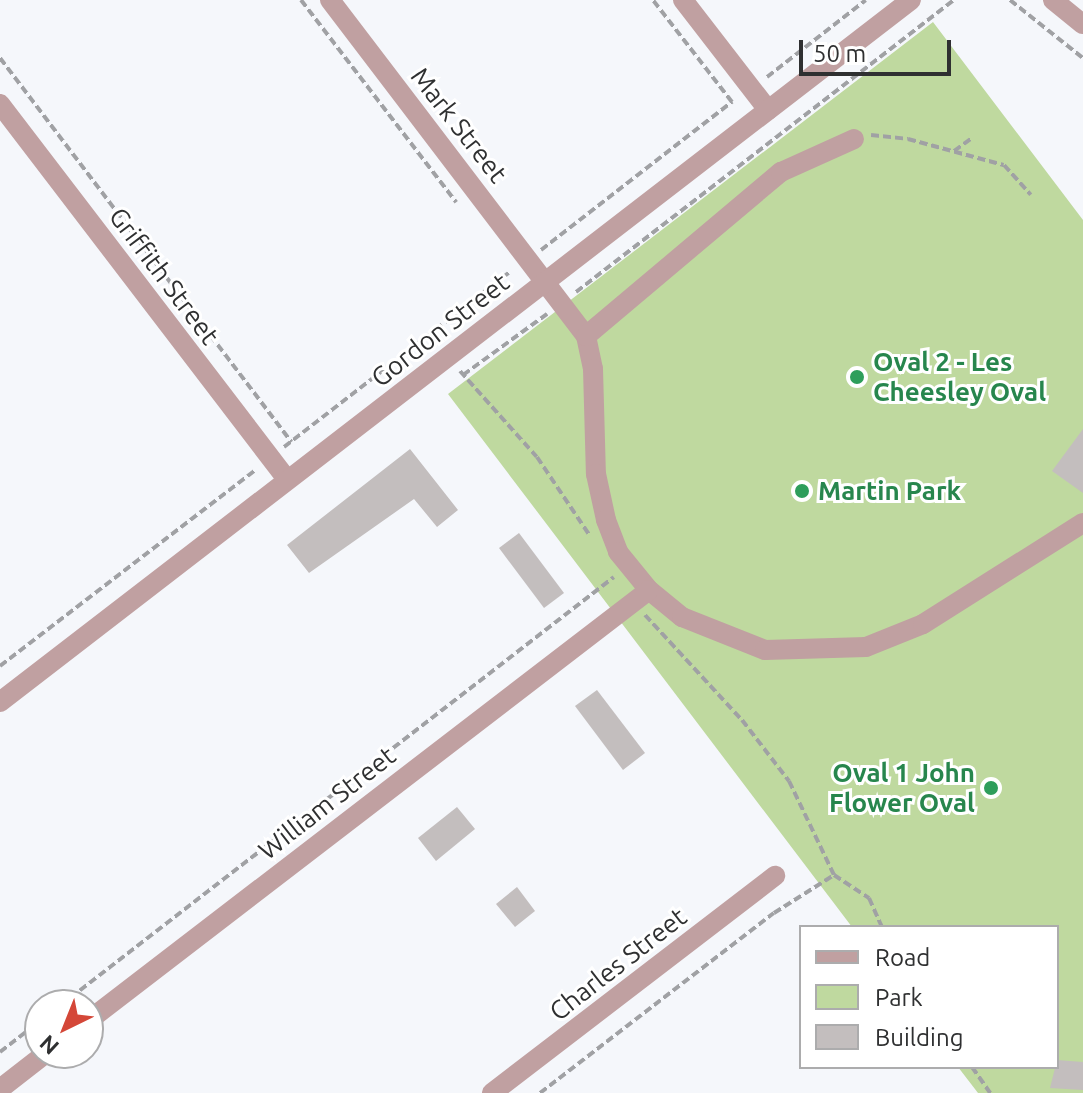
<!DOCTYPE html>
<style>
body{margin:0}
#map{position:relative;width:1083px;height:1093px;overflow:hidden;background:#f5f7fb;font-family:Ubuntu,sans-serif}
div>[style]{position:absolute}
.green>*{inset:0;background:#bfd99f}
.building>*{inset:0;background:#c3bebe}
.path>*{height:4px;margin-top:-2px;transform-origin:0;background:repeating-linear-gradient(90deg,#a0a1a4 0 8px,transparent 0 12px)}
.minor>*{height:20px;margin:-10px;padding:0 10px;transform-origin:10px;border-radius:10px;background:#c0a0a1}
.dots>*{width:22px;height:22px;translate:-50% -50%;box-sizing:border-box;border:4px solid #fff;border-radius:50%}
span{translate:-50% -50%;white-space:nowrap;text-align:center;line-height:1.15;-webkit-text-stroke:6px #fff;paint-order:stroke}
.street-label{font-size:26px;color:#2f3031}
.leisure-label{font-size:26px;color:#27864d;font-weight:700}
.left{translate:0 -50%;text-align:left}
.right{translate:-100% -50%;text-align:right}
.legend{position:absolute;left:799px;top:925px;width:260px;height:144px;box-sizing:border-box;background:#fff;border:2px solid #acacad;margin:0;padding:10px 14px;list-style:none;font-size:24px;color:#2f3031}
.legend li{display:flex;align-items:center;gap:16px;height:40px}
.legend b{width:40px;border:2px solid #acacad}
.north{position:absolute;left:24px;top:989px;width:80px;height:80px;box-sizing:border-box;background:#fff;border:2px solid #acacad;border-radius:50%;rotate:223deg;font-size:22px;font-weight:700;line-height:32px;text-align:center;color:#2f3031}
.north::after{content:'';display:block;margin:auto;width:28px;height:36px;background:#d44738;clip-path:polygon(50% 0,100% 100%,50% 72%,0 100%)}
.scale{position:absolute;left:799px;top:40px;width:152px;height:36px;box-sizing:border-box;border:4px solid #2f3031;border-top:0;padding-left:10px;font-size:24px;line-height:28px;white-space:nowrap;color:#2f3031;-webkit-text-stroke:6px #fff;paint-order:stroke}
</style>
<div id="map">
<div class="green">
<i style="clip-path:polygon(933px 22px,1083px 220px,1083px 1093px,978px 1093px,958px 1067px,1057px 1067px,1057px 927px,852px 927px,448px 394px)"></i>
</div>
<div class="building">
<i style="clip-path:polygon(1083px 429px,1083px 493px,1052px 471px)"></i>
<i style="clip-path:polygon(410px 449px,458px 510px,437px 527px,414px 499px,309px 573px,287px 545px)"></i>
<i style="clip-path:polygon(519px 533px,564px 593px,544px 608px,499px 548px)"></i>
<i style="clip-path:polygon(597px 690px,645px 753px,623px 770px,575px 706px)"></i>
<i style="clip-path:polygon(457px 807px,475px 829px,436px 861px,418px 838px)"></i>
<i style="clip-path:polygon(517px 887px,535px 911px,515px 927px,496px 904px)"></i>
<i style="clip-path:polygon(1057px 1060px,1083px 1062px,1083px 1090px,1050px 1088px)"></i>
</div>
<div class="path">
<i style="left:301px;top:0;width:255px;rotate:52.5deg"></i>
<i style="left:1010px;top:0;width:93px;rotate:38.5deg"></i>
<i style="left:0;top:58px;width:482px;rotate:52.8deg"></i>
<i style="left:767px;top:77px;width:125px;rotate:-37.9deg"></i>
<i style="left:871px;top:135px;width:37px;rotate:6deg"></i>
<i style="left:908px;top:139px;width:99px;rotate:15.2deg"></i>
<i style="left:1004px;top:165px;width:40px;rotate:48deg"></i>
<i style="left:954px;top:151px;width:22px;rotate:-36deg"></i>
<i style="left:541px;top:250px;width:242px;rotate:-37.8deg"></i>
<i style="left:732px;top:102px;width:129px;rotate:-127.8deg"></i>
<i style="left:576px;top:292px;width:478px;rotate:-37.7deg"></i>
<i style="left:460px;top:371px;width:115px;rotate:48.2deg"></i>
<i style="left:537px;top:457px;width:95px;rotate:56.1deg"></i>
<i style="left:463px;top:375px;width:104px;rotate:-36deg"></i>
<i style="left:284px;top:447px;width:286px;rotate:-37.8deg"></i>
<i style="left:645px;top:615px;width:143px;rotate:47.3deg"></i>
<i style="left:742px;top:720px;width:77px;rotate:52.4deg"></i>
<i style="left:789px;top:781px;width:104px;rotate:64.4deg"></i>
<i style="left:834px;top:875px;width:42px;rotate:33.3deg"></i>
<i style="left:869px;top:898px;width:32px;rotate:66deg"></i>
<i style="left:0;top:666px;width:322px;rotate:-37.5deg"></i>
<i style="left:61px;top:1005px;width:699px;rotate:-37.74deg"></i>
<i style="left:0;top:1052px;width:51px;rotate:-37.8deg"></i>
<i style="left:972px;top:1067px;width:32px;rotate:55deg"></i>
<i style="left:540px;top:1093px;width:295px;rotate:-37.6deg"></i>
<i style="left:774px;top:913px;width:71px;rotate:-32.3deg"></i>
</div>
<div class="minor">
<i style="left:330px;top:0;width:422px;rotate:52.7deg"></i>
<i style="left:586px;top:336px;width:34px;rotate:78deg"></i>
<i style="left:593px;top:369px;width:105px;rotate:88.4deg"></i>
<i style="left:596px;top:474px;width:47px;rotate:77.7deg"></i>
<i style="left:606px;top:520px;width:34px;rotate:69deg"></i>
<i style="left:618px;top:552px;width:49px;rotate:50.8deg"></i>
<i style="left:649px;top:590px;width:43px;rotate:39.3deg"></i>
<i style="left:682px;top:617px;width:89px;rotate:21.7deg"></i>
<i style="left:765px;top:650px;width:101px;rotate:-1.7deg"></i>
<i style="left:866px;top:647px;width:61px;rotate:-22deg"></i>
<i style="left:923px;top:624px;width:189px;rotate:-32.3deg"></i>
<i style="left:683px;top:0;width:139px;rotate:52.3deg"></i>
<i style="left:1053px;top:0;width:38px;rotate:39deg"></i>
<i style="left:0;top:104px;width:473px;rotate:52.6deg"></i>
<i style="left:586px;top:336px;width:255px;rotate:-40.1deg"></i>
<i style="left:781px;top:172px;width:80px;rotate:-24.3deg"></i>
<i style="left:0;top:702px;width:1150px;rotate:-37.62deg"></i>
<i style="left:88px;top:1021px;width:707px;rotate:-37.53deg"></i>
<i style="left:0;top:1089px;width:58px;rotate:-38deg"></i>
<i style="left:492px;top:1093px;width:357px;rotate:-37.5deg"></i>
</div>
<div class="dots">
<i style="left:857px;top:377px;background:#2e9e5b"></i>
<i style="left:802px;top:491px;background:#2e9e5b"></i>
<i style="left:991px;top:788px;background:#2e9e5b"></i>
</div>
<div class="street-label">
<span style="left:459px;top:125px;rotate:52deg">Mark Street</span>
<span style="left:164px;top:276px;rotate:53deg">Griffith Street</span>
<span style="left:440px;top:330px;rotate:-38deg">Gordon Street</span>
<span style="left:327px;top:803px;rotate:-38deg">William Street</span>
<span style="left:618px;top:964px;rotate:-38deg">Charles Street</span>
</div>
<div class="leisure-label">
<span class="left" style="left:873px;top:377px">Oval 2 - Les<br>Cheesley Oval</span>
<span class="left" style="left:818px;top:491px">Martin Park</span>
<span class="right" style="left:975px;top:788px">Oval 1 John<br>Flower Oval</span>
</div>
<ul class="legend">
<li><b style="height:10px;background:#c0a0a1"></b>Road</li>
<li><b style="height:22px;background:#bfd99f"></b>Park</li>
<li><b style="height:22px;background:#c3bebe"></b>Building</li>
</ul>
<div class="north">N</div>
<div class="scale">50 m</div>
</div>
